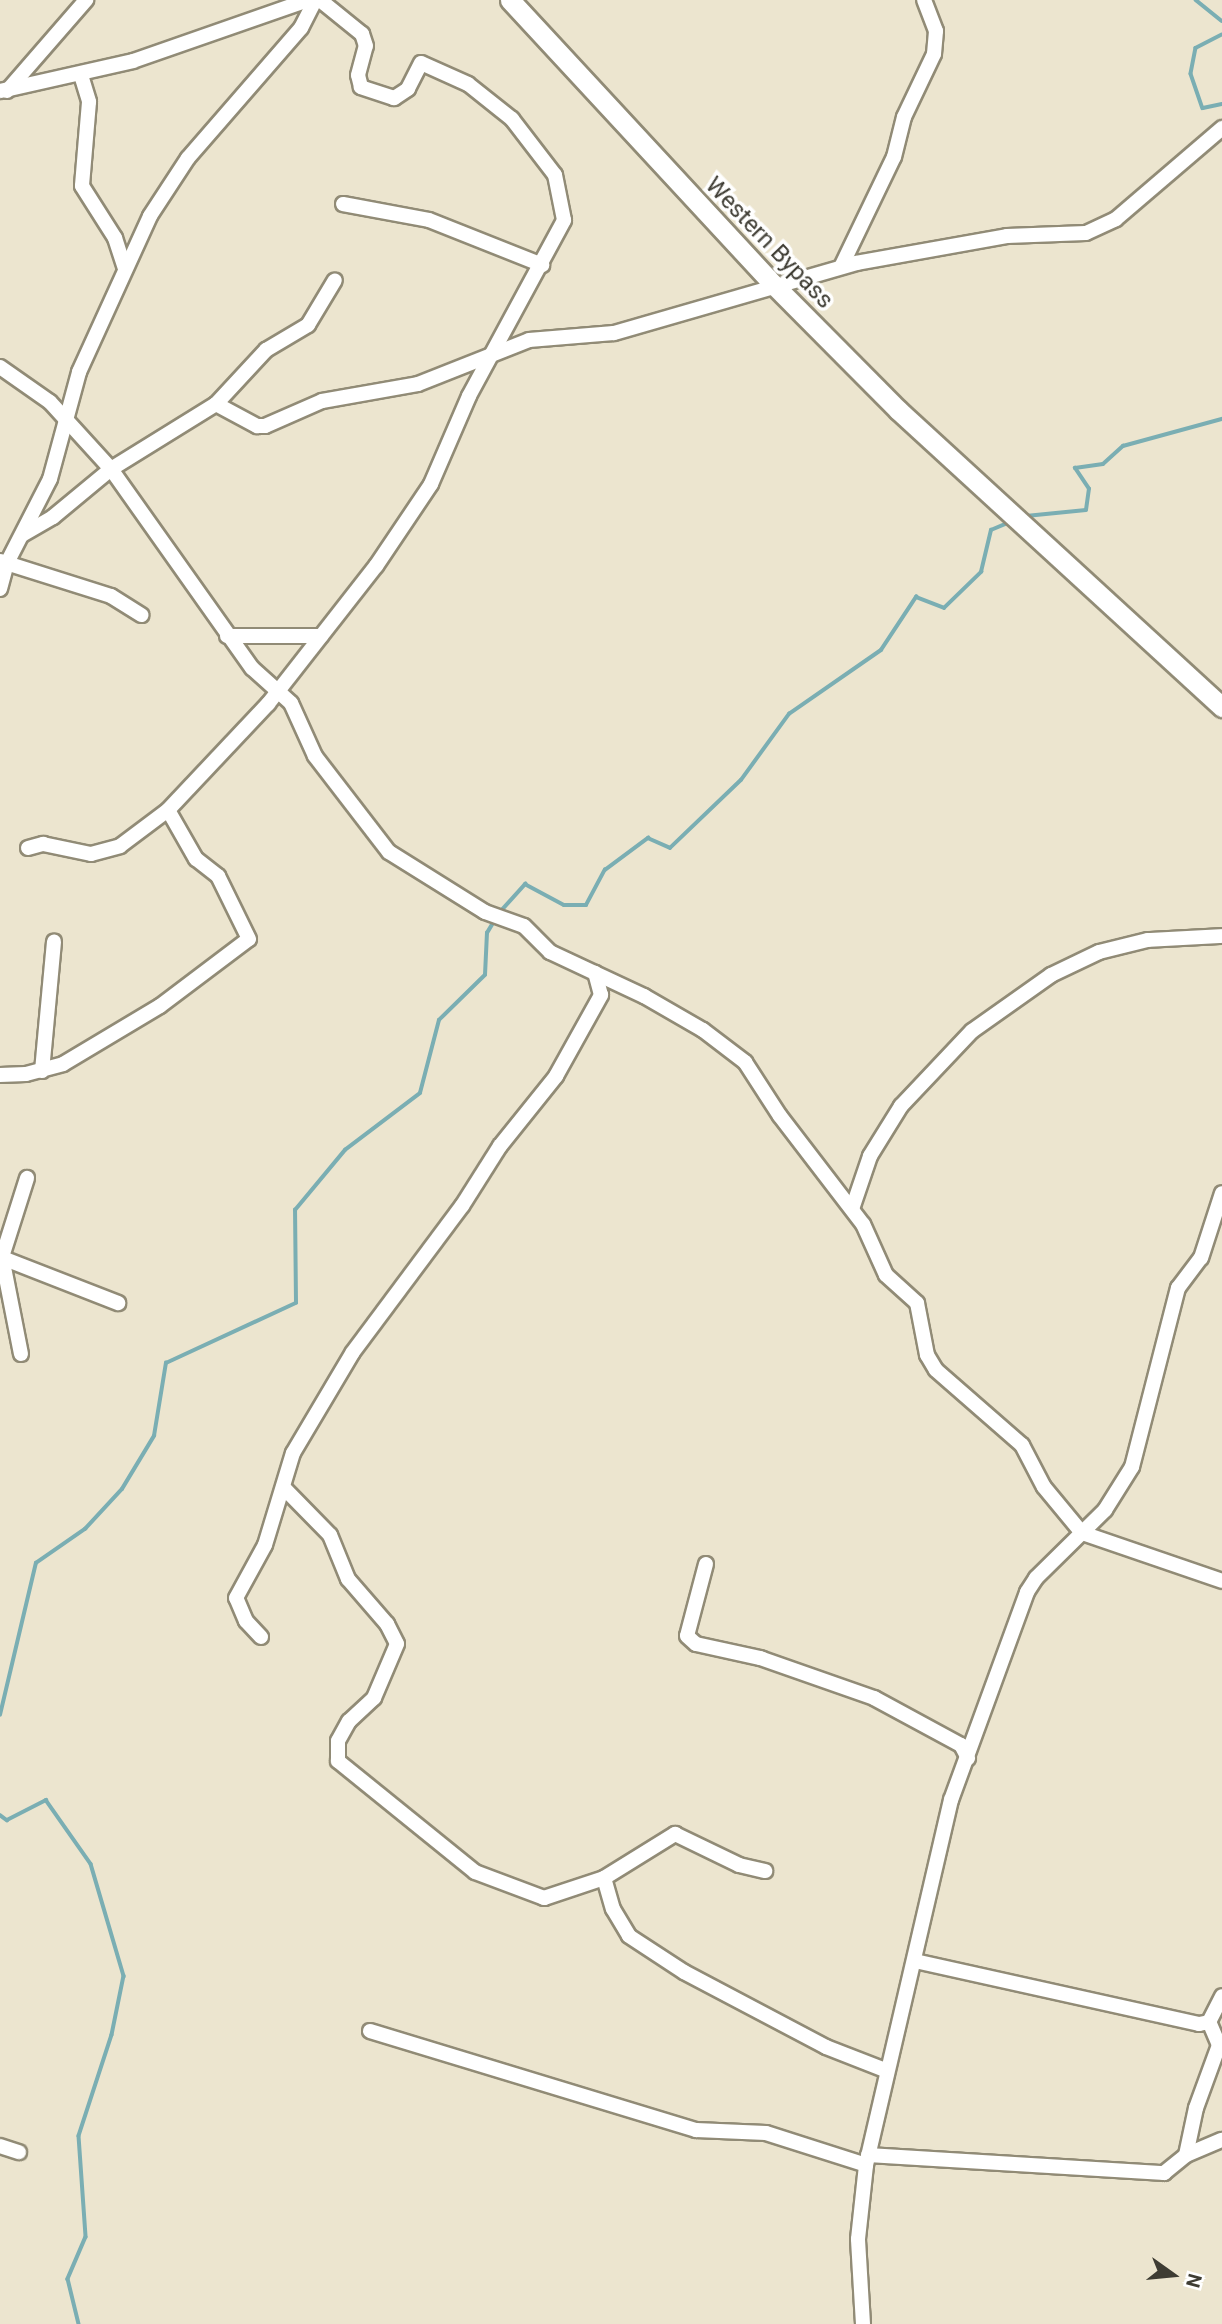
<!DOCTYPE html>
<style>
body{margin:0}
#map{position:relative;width:1222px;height:2324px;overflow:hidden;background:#ece5cf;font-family:Roboto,sans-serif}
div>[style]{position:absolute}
.stream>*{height:3.5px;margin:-1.75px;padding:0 1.75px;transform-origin:1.75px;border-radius:1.75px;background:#7aaeb3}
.roads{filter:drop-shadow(2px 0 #918b76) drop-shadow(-2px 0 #918b76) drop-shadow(0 2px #918b76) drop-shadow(0 -2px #918b76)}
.minor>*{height:14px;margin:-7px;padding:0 7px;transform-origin:7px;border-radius:7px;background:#fff}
.major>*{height:19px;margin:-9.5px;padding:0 9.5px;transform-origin:9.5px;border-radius:9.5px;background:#fff}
span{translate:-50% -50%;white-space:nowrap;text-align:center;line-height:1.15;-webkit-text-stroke:7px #fff;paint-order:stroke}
.street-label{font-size:24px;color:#3e3c33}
.north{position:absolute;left:1138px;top:2240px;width:70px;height:70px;-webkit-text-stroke:5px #fff;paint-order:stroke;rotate:105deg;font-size:19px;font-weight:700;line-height:28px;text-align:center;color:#3e3c33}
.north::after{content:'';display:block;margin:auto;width:24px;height:32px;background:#3e3c33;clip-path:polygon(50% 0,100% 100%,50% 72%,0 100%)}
</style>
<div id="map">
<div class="stream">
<i style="left:1196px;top:0;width:33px;rotate:39deg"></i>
<i style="left:1222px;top:35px;width:29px;rotate:153deg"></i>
<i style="left:1196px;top:48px;width:26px;rotate:101deg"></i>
<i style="left:1191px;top:74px;width:36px;rotate:71deg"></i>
<i style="left:1203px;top:108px;width:19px;rotate:-12deg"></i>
<i style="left:1026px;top:516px;width:60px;rotate:-5.7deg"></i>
<i style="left:1086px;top:510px;width:21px;rotate:-82deg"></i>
<i style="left:1089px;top:489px;width:25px;rotate:-124deg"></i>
<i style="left:1075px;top:468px;width:28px;rotate:-8deg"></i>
<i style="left:1103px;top:464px;width:27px;rotate:-42deg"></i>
<i style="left:1123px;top:446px;width:103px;rotate:-15.3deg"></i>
<i style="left:500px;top:912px;width:38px;rotate:-48deg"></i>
<i style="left:525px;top:884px;width:44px;rotate:28.3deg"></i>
<i style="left:564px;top:905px;width:22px"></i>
<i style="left:586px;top:905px;width:40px;rotate:-62deg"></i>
<i style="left:605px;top:870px;width:54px;rotate:-36.7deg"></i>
<i style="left:648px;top:838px;width:24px;rotate:24deg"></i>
<i style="left:670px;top:848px;width:98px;rotate:-43.8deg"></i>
<i style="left:741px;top:780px;width:82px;rotate:-54deg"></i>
<i style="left:789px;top:714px;width:112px;rotate:-34.8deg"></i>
<i style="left:881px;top:650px;width:64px;rotate:-56.6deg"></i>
<i style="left:916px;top:597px;width:30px;rotate:21deg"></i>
<i style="left:944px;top:608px;width:52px;rotate:-44.2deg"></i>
<i style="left:981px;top:572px;width:43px;rotate:-76.6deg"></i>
<i style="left:991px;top:530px;width:23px;rotate:-23deg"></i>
<i style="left:0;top:1715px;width:156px;rotate:-76.7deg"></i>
<i style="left:36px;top:1563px;width:60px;rotate:-34.8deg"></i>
<i style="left:85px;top:1529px;width:54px;rotate:-47.2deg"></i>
<i style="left:122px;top:1489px;width:62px;rotate:-58.9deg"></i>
<i style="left:154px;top:1436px;width:74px;rotate:-80.7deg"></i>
<i style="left:166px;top:1363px;width:143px;rotate:-24.8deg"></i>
<i style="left:296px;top:1303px;width:93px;rotate:-90.6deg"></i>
<i style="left:295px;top:1210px;width:78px;rotate:-50.2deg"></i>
<i style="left:345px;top:1150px;width:94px;rotate:-37.2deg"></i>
<i style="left:420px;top:1093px;width:75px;rotate:-75.4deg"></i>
<i style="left:439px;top:1020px;width:64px;rotate:-44.4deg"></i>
<i style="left:485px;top:975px;width:42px;rotate:-87.3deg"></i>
<i style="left:487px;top:933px;width:17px;rotate:-59deg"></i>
<i style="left:0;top:1815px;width:9px;rotate:36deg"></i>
<i style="left:7px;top:1820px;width:44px;rotate:-27.1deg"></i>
<i style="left:46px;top:1800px;width:78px;rotate:54.9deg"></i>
<i style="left:91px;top:1864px;width:117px;rotate:73.6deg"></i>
<i style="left:124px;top:1976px;width:60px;rotate:101.5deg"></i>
<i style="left:112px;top:2035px;width:106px;rotate:108.1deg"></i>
<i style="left:79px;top:2136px;width:101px;rotate:86deg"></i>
<i style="left:86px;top:2237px;width:46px;rotate:113.2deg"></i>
<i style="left:68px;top:2279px;width:46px;rotate:76.3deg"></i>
</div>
<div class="roads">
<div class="minor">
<i style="left:81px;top:75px;width:28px;rotate:73deg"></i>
<i style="left:89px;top:102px;width:84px;rotate:94.8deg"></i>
<i style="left:82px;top:186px;width:62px;rotate:57.6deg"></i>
<i style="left:115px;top:238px;width:32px;rotate:72deg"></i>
<i style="left:0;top:91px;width:136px;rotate:-12.7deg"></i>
<i style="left:133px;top:61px;width:185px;rotate:-19.2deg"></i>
<i style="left:7px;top:91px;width:121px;rotate:-49deg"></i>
<i style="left:343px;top:204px;width:87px;rotate:10.5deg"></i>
<i style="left:429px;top:220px;width:122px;rotate:21.7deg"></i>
<i style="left:841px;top:267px;width:122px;rotate:-64.3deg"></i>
<i style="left:894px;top:157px;width:41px;rotate:-76deg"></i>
<i style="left:904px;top:117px;width:70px;rotate:-64.5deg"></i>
<i style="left:934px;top:54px;width:23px;rotate:-85deg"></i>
<i style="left:936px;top:31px;width:33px;rotate:-111deg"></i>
<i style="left:0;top:367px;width:61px;rotate:35deg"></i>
<i style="left:50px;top:402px;width:91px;rotate:47.7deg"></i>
<i style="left:111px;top:469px;width:244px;rotate:54.7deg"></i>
<i style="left:252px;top:668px;width:52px;rotate:41.9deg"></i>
<i style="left:291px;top:703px;width:58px;rotate:65.6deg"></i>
<i style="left:315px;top:756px;width:121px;rotate:52.4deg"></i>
<i style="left:389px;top:852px;width:113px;rotate:32deg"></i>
<i style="left:485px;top:912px;width:41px;rotate:19.7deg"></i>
<i style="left:524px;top:926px;width:37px;rotate:45deg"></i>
<i style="left:550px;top:952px;width:104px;rotate:25.1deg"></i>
<i style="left:644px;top:996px;width:68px;rotate:30deg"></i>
<i style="left:703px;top:1030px;width:53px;rotate:37.3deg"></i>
<i style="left:745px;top:1062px;width:64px;rotate:57.1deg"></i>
<i style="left:780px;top:1116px;width:136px;rotate:52.5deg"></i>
<i style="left:863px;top:1224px;width:56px;rotate:65.7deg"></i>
<i style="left:886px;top:1275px;width:42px;rotate:42.1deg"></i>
<i style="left:917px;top:1303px;width:53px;rotate:79.1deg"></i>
<i style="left:927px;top:1355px;width:17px;rotate:59deg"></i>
<i style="left:936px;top:1370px;width:114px;rotate:41.1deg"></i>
<i style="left:1022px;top:1445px;width:47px;rotate:62.4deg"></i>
<i style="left:1044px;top:1487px;width:60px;rotate:50.4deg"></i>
<i style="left:1082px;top:1533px;width:148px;rotate:18.9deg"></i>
<i style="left:216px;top:404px;width:74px;rotate:-47.2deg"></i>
<i style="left:266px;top:350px;width:49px;rotate:-30.8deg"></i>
<i style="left:308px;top:325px;width:52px;rotate:-59deg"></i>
<i style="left:22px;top:535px;width:36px;rotate:-30deg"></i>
<i style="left:53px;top:517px;width:75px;rotate:-39.6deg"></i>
<i style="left:111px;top:469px;width:123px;rotate:-31.8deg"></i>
<i style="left:216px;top:404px;width:47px;rotate:28.2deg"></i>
<i style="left:257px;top:426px;width:8px"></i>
<i style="left:265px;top:426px;width:62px;rotate:-23.7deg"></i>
<i style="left:322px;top:401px;width:97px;rotate:-10deg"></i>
<i style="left:418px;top:384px;width:119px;rotate:-21.6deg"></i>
<i style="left:529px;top:340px;width:85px;rotate:-4.7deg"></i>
<i style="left:614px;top:333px;width:252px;rotate:-16.1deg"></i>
<i style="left:856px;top:263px;width:153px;rotate:-10.1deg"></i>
<i style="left:1007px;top:236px;width:79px;rotate:-2.2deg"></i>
<i style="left:1086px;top:233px;width:33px;rotate:-25deg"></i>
<i style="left:1116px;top:219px;width:140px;rotate:-40.6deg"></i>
<i style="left:0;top:561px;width:116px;rotate:17.5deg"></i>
<i style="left:111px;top:596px;width:36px;rotate:32deg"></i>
<i style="left:0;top:589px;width:27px;rotate:-75deg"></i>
<i style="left:7px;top:563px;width:94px;rotate:-62.9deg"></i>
<i style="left:50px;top:479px;width:111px;rotate:-74.8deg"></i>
<i style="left:79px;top:372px;width:171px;rotate:-65.5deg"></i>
<i style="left:150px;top:216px;width:69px;rotate:-56.8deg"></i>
<i style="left:188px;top:158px;width:172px;rotate:-49deg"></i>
<i style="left:301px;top:28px;width:31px;rotate:-63deg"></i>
<i style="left:227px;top:636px;width:94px"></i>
<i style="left:28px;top:848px;width:16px;rotate:-15deg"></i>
<i style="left:43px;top:844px;width:49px;rotate:11.8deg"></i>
<i style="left:91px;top:854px;width:30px;rotate:-15deg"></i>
<i style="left:120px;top:846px;width:60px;rotate:-36.9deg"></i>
<i style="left:168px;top:810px;width:146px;rotate:-46.7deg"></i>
<i style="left:268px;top:704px;width:175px;rotate:-52deg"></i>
<i style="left:376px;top:566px;width:99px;rotate:-56.1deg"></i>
<i style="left:431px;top:484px;width:96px;rotate:-66.6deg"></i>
<i style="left:469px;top:396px;width:200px;rotate:-61.6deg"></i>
<i style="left:564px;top:220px;width:46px;rotate:-101.3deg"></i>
<i style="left:555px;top:175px;width:71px;rotate:-127.5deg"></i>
<i style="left:512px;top:119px;width:56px;rotate:-141.5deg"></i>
<i style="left:468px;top:84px;width:51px;rotate:-155.9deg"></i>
<i style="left:421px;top:63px;width:29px;rotate:117deg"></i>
<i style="left:408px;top:89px;width:17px;rotate:147deg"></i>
<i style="left:394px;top:98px;width:35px;rotate:-162deg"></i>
<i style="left:361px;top:87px;width:12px;rotate:-104deg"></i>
<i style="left:358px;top:75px;width:30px;rotate:-75deg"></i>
<i style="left:366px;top:46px;width:13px;rotate:-108deg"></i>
<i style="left:362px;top:34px;width:54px;rotate:-141deg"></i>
<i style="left:42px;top:1071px;width:130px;rotate:-84.7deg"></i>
<i style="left:0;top:1075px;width:26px;rotate:-2deg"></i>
<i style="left:26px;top:1074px;width:38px;rotate:-15deg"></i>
<i style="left:63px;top:1064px;width:113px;rotate:-30.9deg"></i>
<i style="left:160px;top:1006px;width:111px;rotate:-37deg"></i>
<i style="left:249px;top:939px;width:70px;rotate:-116.2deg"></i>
<i style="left:218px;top:876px;width:28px;rotate:-142deg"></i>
<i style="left:196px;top:859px;width:56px;rotate:-119.7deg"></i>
<i style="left:852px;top:1209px;width:56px;rotate:-71.2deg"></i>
<i style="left:870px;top:1156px;width:59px;rotate:-58.2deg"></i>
<i style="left:901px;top:1106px;width:103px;rotate:-46.6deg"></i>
<i style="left:972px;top:1031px;width:97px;rotate:-35.3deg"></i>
<i style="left:1051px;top:975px;width:53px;rotate:-25.6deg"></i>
<i style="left:1099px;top:952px;width:50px;rotate:-13.8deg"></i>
<i style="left:1148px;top:940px;width:74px;rotate:-3.1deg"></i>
<i style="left:0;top:1257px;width:127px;rotate:21.3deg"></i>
<i style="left:21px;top:1354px;width:99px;rotate:-101.1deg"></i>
<i style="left:2px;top:1257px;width:83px;rotate:-72.4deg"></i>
<i style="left:283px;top:1487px;width:67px;rotate:45.6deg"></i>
<i style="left:330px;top:1535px;width:48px;rotate:67.8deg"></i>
<i style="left:348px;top:1579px;width:60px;rotate:49.1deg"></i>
<i style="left:387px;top:1624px;width:22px;rotate:63deg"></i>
<i style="left:397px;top:1644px;width:59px;rotate:113.1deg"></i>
<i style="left:374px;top:1698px;width:34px;rotate:137deg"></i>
<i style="left:349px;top:1721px;width:23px;rotate:119deg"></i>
<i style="left:338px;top:1741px;width:20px;rotate:90deg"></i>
<i style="left:338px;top:1761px;width:176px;rotate:39deg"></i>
<i style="left:475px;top:1872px;width:74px;rotate:20.6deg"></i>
<i style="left:544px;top:1898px;width:63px;rotate:-18.4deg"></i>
<i style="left:604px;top:1878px;width:32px;rotate:74deg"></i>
<i style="left:613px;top:1909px;width:31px;rotate:59deg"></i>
<i style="left:629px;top:1936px;width:66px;rotate:33.2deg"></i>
<i style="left:684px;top:1972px;width:161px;rotate:27.8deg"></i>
<i style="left:826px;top:2047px;width:63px;rotate:21.3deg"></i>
<i style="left:706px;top:1564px;width:74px;rotate:104.8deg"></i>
<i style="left:687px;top:1636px;width:12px;rotate:42deg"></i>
<i style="left:696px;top:1644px;width:66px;rotate:12.3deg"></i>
<i style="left:760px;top:1658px;width:121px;rotate:19.3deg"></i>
<i style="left:874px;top:1698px;width:99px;rotate:28.4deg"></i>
<i style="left:961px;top:1745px;width:15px;rotate:62deg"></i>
<i style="left:261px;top:1637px;width:22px;rotate:-133deg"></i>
<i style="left:246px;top:1621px;width:25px;rotate:-113deg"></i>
<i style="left:236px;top:1598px;width:60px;rotate:-61.3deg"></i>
<i style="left:265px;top:1545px;width:96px;rotate:-73.1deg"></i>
<i style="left:293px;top:1453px;width:117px;rotate:-59.3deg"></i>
<i style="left:353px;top:1352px;width:182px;rotate:-53.3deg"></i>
<i style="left:462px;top:1206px;width:71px;rotate:-57.7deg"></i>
<i style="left:500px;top:1146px;width:90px;rotate:-51.3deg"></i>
<i style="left:556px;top:1076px;width:93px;rotate:-60.9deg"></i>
<i style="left:601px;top:995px;width:23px;rotate:-105deg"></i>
<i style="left:604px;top:1878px;width:84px;rotate:-31.8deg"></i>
<i style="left:675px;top:1834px;width:71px;rotate:25.8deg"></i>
<i style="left:739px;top:1865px;width:27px;rotate:13deg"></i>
<i style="left:915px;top:1961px;width:291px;rotate:12.5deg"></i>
<i style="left:1199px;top:2024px;width:10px;rotate:-11deg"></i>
<i style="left:1209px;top:2022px;width:29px;rotate:-63deg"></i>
<i style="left:370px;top:2031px;width:341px;rotate:16.9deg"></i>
<i style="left:696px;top:2130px;width:70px;rotate:2.5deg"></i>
<i style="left:766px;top:2133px;width:105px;rotate:17.7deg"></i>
<i style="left:0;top:2146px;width:20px;rotate:18deg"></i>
<i style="left:868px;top:2155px;width:297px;rotate:3.5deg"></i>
<i style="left:1164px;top:2173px;width:28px;rotate:-39deg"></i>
<i style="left:1186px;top:2155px;width:39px;rotate:-23deg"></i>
<i style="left:1186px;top:2155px;width:48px;rotate:-78deg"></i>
<i style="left:1196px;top:2108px;width:67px;rotate:-69.9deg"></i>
<i style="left:1219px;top:2045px;width:25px;rotate:-113deg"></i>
<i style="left:863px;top:2324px;width:85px;rotate:-93.4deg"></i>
<i style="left:858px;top:2239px;width:74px;rotate:-83.8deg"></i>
<i style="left:866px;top:2165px;width:375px;rotate:-76.9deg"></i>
<i style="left:951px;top:1800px;width:221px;rotate:-69.9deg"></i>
<i style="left:1027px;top:1592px;width:17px;rotate:-57deg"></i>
<i style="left:1036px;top:1578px;width:97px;rotate:-44.6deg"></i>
<i style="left:1105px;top:1510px;width:51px;rotate:-57.9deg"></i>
<i style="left:1132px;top:1467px;width:185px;rotate:-75.6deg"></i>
<i style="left:1178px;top:1288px;width:38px;rotate:-53deg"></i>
<i style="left:1201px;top:1258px;width:68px;rotate:-72.1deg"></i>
</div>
<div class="major">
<i style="left:510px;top:0;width:388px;rotate:47.2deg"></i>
<i style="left:774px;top:285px;width:176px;rotate:45.2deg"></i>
<i style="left:898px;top:410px;width:440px;rotate:42.5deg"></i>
</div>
</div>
<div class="street-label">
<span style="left:769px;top:243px;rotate:46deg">Western Bypass</span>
</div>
<div class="north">N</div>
</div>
